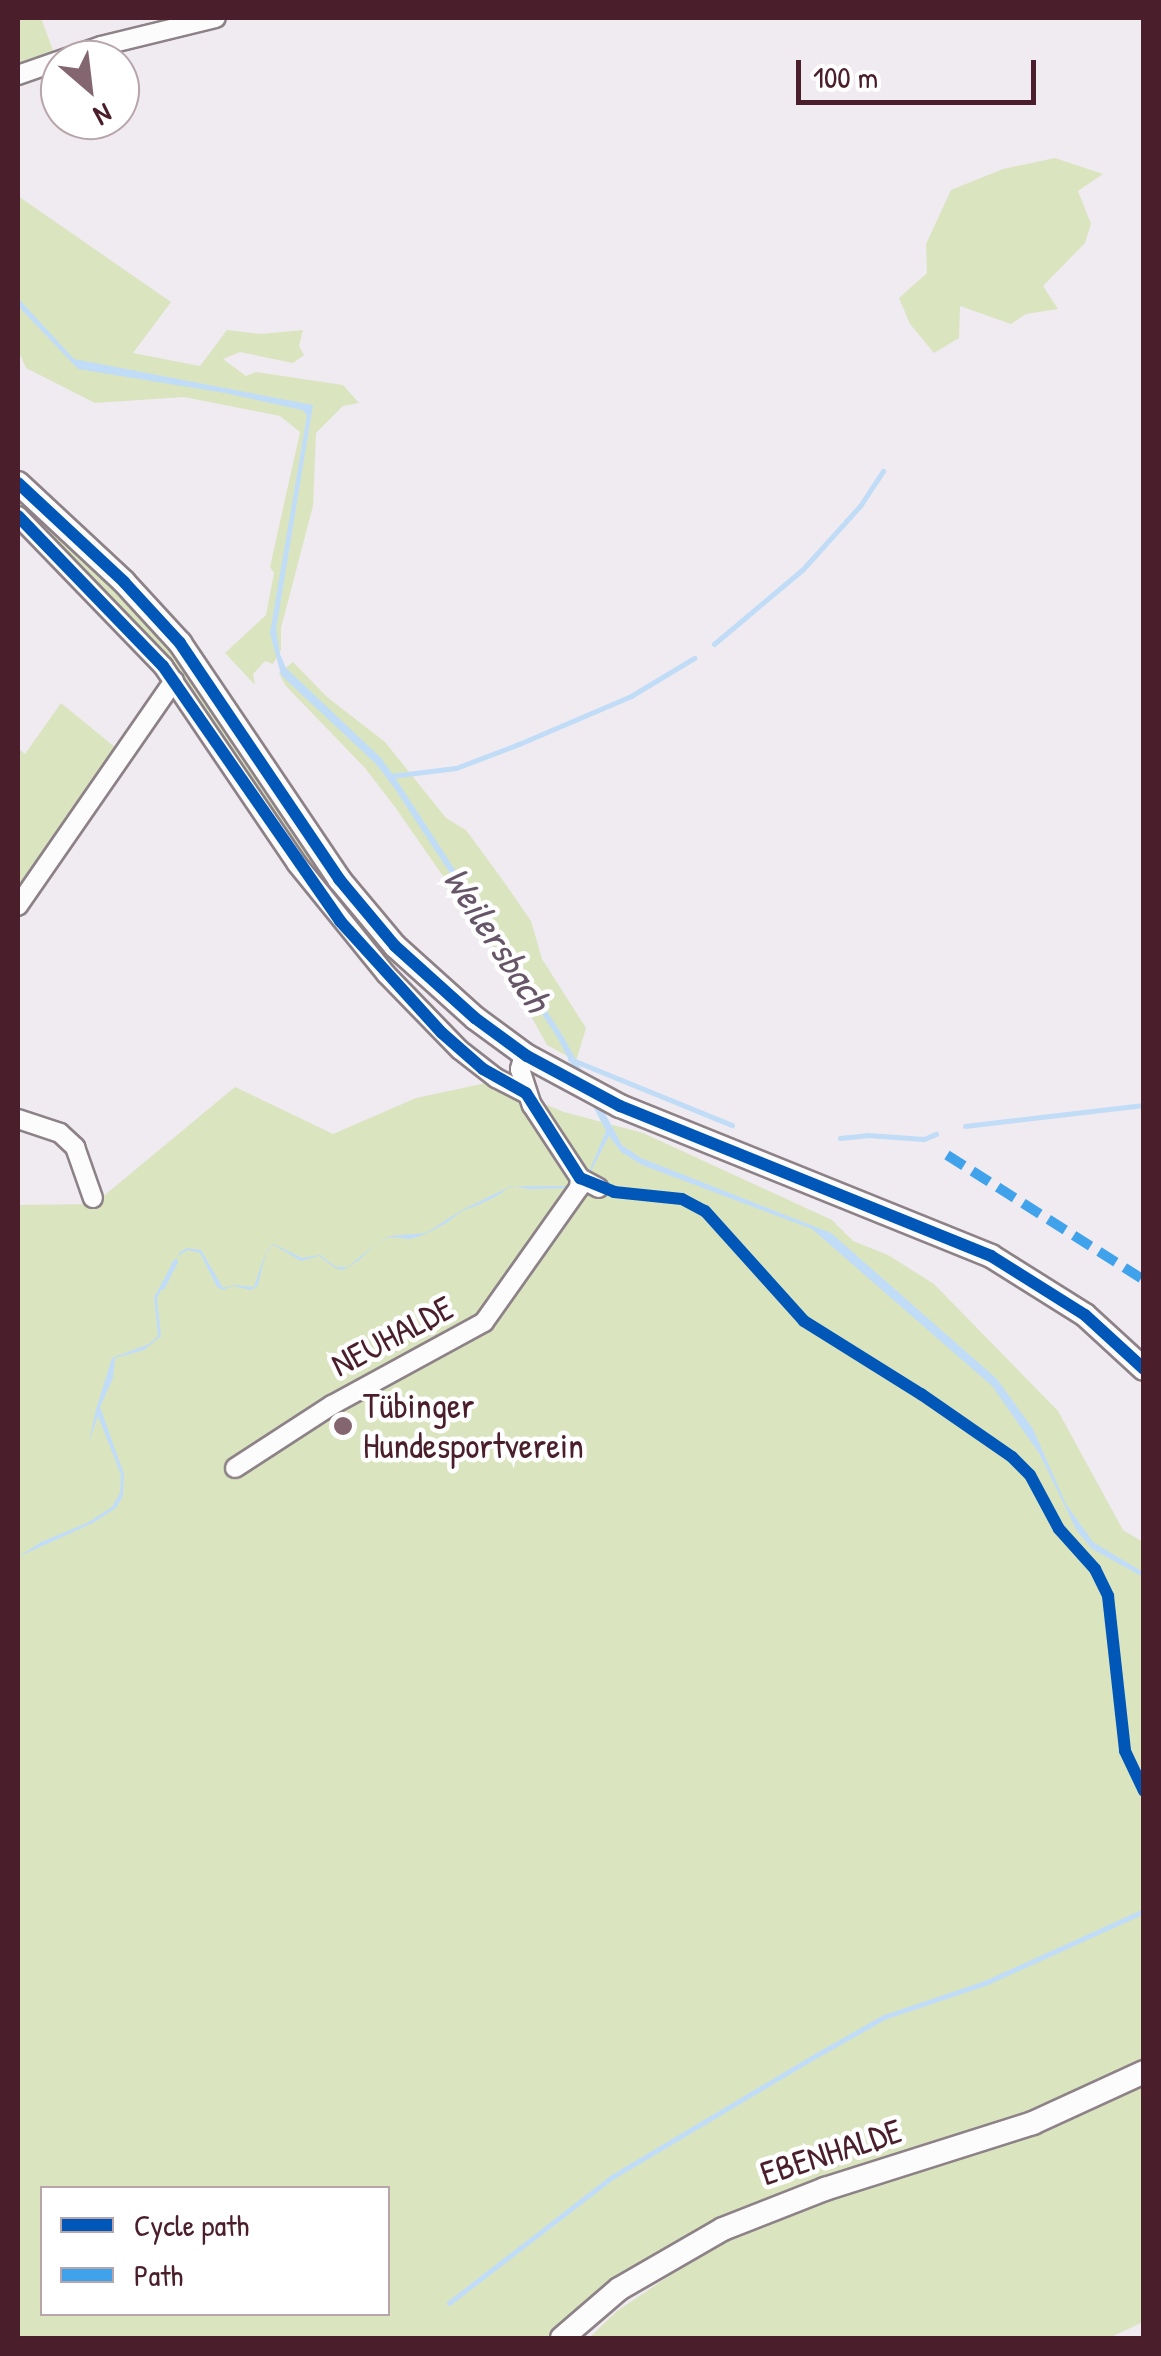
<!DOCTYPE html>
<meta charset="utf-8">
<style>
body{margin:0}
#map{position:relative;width:1161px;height:2356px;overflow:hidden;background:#f0eaf1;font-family:"Patrick Hand",sans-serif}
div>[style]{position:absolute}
.green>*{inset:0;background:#dae5c0}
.water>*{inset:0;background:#c0dcf6}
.stream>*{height:5px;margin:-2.5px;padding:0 2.5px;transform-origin:2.5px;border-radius:2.5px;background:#c0dcf6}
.roads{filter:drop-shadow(2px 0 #8d8287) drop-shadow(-2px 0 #8d8287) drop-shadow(0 2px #8d8287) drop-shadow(0 -2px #8d8287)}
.minor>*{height:18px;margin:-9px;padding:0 9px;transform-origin:9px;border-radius:9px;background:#fdfcfd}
.tertiary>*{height:22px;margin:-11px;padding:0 11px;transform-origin:11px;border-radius:11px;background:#fdfcfd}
.quiet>*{height:10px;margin-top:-5px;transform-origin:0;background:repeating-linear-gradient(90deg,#40a2eb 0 20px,transparent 0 30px)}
.cycleway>*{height:12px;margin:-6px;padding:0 6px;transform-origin:6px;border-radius:6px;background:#0057b8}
.dots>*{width:28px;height:28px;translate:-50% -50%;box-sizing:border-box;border:5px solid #fff;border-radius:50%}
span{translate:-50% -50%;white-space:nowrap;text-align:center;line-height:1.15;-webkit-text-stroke:9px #fff;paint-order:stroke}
.street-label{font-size:35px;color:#4a1f2b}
.poi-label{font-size:35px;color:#4a1f2b}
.left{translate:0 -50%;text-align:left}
.water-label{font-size:38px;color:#675668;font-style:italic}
.frame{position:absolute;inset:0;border:20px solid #4a1f2b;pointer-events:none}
.legend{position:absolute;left:40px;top:2186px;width:350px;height:130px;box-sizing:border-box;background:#fff;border:2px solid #b7a5aa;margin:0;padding:12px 18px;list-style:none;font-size:30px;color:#4a1f2b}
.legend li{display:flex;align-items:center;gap:20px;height:50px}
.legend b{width:50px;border:2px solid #b7a5aa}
.north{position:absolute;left:40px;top:40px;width:100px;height:100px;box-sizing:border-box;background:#fff;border:2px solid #b7a5aa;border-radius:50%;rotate:152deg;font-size:28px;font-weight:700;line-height:40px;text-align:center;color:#4a1f2b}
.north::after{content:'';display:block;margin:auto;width:35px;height:45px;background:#846670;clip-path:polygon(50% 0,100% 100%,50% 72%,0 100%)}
.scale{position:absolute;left:796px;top:60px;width:240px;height:45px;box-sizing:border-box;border:5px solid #4a1f2b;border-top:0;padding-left:12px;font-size:30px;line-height:35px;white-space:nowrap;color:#4a1f2b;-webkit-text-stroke:8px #fff;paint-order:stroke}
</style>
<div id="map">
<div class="green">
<i style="clip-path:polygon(18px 18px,41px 18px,54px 53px,18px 65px)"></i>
<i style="clip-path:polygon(1055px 158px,1103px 174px,1078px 191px,1091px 224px,1085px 243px,1043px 286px,1058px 309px,1026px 314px,1011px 324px,960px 306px,959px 338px,934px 353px,910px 324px,899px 298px,927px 273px,926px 244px,951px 190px,1003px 169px)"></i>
<i style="clip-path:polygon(18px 196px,171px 302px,133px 353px,200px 366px,227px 330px,261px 334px,303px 330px,299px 346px,304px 355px,293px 363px,240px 352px,223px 359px,246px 376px,256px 372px,343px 385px,359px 403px,343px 406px,316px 433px,313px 506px,281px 628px,281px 650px,273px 664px,265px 661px,253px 674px,255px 685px,225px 653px,266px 615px,274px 573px,270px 567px,300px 432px,280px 416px,184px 397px,95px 403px,26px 368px,18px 350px)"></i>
<i style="clip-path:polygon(18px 496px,112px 587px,203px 689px,329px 885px,396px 962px,387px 970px,334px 908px,193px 697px,18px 512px)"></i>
<i style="clip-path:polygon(293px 662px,327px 697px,385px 742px,446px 818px,466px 830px,507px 886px,531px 921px,542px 959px,586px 1028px,576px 1061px,547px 1045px,495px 951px,395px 807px,365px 768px,285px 685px,279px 673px)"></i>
<i style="clip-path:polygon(61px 703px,116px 748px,18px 891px,18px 748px,25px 754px)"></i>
<i style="clip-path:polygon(evenodd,491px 1082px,564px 1112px,643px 1133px,832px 1220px,853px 1241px,888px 1255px,934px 1284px,1058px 1411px,1123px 1530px,1143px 1542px,1143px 2072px,748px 2218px,562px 2338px,18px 2338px,18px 1205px,94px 1204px,235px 1087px,333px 1134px,416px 1098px,491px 1082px,42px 2188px,388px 2188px,388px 2314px,42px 2314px,42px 2188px)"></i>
<i style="clip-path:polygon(1143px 2080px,1143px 2322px,1109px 2338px,589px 2338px,617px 2311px,714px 2246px,814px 2198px)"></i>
</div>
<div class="water">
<i style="clip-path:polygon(18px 298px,74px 359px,313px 405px,276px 630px,280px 654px,286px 668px,381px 758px,398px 782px,563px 1036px,622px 1145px,641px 1158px,831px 1233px,997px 1379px,1033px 1429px,1066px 1504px,1093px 1542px,1143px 1572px,1143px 1577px,1092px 1549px,1077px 1531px,1039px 1453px,992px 1386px,812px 1229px,642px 1165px,621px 1152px,609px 1136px,586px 1181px,574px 1188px,529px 1189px,515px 1186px,508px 1188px,497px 1196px,478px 1205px,462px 1211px,448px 1222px,426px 1234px,410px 1239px,390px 1237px,375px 1244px,359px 1260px,349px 1267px,342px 1270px,335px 1268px,319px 1256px,301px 1261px,274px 1245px,266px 1252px,258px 1285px,255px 1288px,251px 1290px,233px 1286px,223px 1290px,217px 1287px,200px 1253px,188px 1250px,178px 1256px,157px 1298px,161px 1336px,144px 1350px,115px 1358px,113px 1378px,100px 1407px,124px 1474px,123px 1496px,116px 1508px,93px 1523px,18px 1557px,41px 1542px,87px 1523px,112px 1507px,120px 1493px,121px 1475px,98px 1416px,89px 1442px,96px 1409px,112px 1358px,149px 1344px,158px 1336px,154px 1297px,180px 1252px,187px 1248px,201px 1250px,223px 1288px,234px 1285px,254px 1287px,266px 1251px,274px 1244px,302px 1258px,320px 1255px,336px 1267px,348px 1267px,375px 1244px,390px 1236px,426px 1233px,462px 1210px,511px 1186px,572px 1186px,585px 1181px,606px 1131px,557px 1037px,393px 786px,375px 763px,281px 675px,270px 633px,307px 415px,302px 410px,225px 393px,78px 369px,18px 306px)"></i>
</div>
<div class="stream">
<i style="left:714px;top:644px;width:116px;rotate:-40.1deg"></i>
<i style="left:803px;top:569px;width:85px;rotate:-47.9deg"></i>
<i style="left:860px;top:506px;width:42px;rotate:-56.7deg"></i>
<i style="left:391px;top:776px;width:65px;rotate:-7deg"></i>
<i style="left:456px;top:768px;width:67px;rotate:-20.9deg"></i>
<i style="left:519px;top:744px;width:122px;rotate:-23.2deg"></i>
<i style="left:631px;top:696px;width:74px;rotate:-31.1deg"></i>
<i style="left:570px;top:1059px;width:175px;rotate:22.2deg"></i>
<i style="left:965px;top:1126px;width:180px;rotate:-6.7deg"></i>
<i style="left:840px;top:1138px;width:27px;rotate:-6deg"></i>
<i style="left:867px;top:1135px;width:57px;rotate:4deg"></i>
<i style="left:924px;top:1139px;width:13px;rotate:-23deg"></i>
<i style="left:162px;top:1287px;width:29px;rotate:-63deg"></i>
<i style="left:449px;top:2303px;width:206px;rotate:-37.7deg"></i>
<i style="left:612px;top:2177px;width:239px;rotate:-30.8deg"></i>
<i style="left:817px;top:2055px;width:77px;rotate:-29.6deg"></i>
<i style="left:884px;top:2017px;width:107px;rotate:-18.6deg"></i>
<i style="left:985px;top:1983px;width:175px;rotate:-24.4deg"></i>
</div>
<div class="roads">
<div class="minor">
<i style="left:18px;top:75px;width:88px;rotate:-19.3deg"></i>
<i style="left:101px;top:46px;width:118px;rotate:-13.7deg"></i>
<i style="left:18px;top:516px;width:209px;rotate:46deg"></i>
<i style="left:163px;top:666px;width:239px;rotate:55.9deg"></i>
<i style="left:297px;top:864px;width:141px;rotate:51deg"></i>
<i style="left:386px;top:974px;width:106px;rotate:45.8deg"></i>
<i style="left:460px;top:1050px;width:46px;rotate:37.9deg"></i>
<i style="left:496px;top:1078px;width:34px;rotate:27deg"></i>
<i style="left:18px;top:906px;width:274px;rotate:-55.3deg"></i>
<i style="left:524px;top:1054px;width:16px;rotate:105deg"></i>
<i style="left:520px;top:1069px;width:38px;rotate:72deg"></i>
<i style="left:532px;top:1105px;width:87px;rotate:56.7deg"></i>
<i style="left:580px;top:1178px;width:21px;rotate:28deg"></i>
<i style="left:18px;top:1119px;width:44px;rotate:18.4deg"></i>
<i style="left:60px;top:1133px;width:21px;rotate:43deg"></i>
<i style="left:75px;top:1147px;width:54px;rotate:70.6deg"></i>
<i style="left:235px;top:1468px;width:116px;rotate:-33deg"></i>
<i style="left:332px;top:1405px;width:173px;rotate:-28.6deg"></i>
<i style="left:484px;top:1322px;width:164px;rotate:-54.7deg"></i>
<i style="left:579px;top:1188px;width:10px;rotate:-84deg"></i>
</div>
<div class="tertiary">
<i style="left:18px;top:483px;width:145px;rotate:43deg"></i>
<i style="left:124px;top:582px;width:83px;rotate:47.4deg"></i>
<i style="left:180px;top:643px;width:285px;rotate:56deg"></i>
<i style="left:339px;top:879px;width:87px;rotate:50.1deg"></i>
<i style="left:395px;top:946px;width:108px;rotate:42deg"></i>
<i style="left:475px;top:1018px;width:64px;rotate:36.2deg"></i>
<i style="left:527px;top:1056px;width:106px;rotate:28.3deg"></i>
<i style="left:620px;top:1106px;width:400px;rotate:22deg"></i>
<i style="left:991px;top:1256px;width:111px;rotate:32.1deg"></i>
<i style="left:1085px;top:1315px;width:80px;rotate:42.5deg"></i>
<i style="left:562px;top:2338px;width:75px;rotate:-40.7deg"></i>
<i style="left:619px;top:2289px;width:120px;rotate:-30deg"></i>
<i style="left:723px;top:2229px;width:110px;rotate:-21.4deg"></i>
<i style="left:825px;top:2189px;width:218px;rotate:-17.6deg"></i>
<i style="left:1033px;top:2123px;width:122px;rotate:-24.7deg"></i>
</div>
</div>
<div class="quiet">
<i style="left:947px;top:1155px;width:233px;rotate:32.4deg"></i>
</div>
<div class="cycleway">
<i style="left:18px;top:483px;width:145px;rotate:43deg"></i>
<i style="left:124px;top:582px;width:83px;rotate:47.4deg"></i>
<i style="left:180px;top:643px;width:285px;rotate:56deg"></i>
<i style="left:339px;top:879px;width:87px;rotate:50.1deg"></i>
<i style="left:395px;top:946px;width:108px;rotate:42deg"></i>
<i style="left:475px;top:1018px;width:64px;rotate:36.2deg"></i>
<i style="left:527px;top:1056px;width:106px;rotate:28.3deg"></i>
<i style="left:620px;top:1106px;width:400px;rotate:22deg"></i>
<i style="left:991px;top:1256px;width:111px;rotate:32.1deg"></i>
<i style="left:1085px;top:1315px;width:80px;rotate:42.5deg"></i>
<i style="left:18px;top:516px;width:209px;rotate:46deg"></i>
<i style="left:163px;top:666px;width:310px;rotate:55.2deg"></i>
<i style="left:340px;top:921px;width:151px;rotate:47.7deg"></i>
<i style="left:442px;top:1033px;width:55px;rotate:41.3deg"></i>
<i style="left:483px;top:1069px;width:49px;rotate:29.2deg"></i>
<i style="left:526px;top:1093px;width:101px;rotate:57.6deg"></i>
<i style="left:580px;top:1178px;width:37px;rotate:22deg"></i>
<i style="left:614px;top:1192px;width:68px;rotate:5.9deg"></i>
<i style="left:682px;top:1199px;width:26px;rotate:28deg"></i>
<i style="left:705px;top:1211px;width:148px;rotate:48deg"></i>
<i style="left:804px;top:1321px;width:138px;rotate:32deg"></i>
<i style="left:921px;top:1394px;width:111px;rotate:34.7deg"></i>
<i style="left:1012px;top:1457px;width:25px;rotate:45deg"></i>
<i style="left:1030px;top:1475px;width:61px;rotate:61.8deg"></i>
<i style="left:1059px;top:1529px;width:54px;rotate:48deg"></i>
<i style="left:1095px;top:1569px;width:30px;rotate:64deg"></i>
<i style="left:1108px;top:1596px;width:156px;rotate:83.7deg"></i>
<i style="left:1125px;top:1751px;width:44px;rotate:64.6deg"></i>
</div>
<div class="dots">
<i style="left:343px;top:1426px;background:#846670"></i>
</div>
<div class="street-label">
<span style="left:392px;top:1336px;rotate:-28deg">NEUHALDE</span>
<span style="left:831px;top:2152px;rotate:-18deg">EBENHALDE</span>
</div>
<div class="poi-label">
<span class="left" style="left:363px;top:1426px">Tübinger<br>Hundesportverein</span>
</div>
<div class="water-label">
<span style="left:497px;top:939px;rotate:57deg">Weilersbach</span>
</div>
<div class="frame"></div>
<ul class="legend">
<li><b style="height:12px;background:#0057b8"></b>Cycle path</li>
<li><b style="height:12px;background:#40a2eb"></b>Path</li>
</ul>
<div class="north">N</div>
<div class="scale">100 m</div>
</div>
